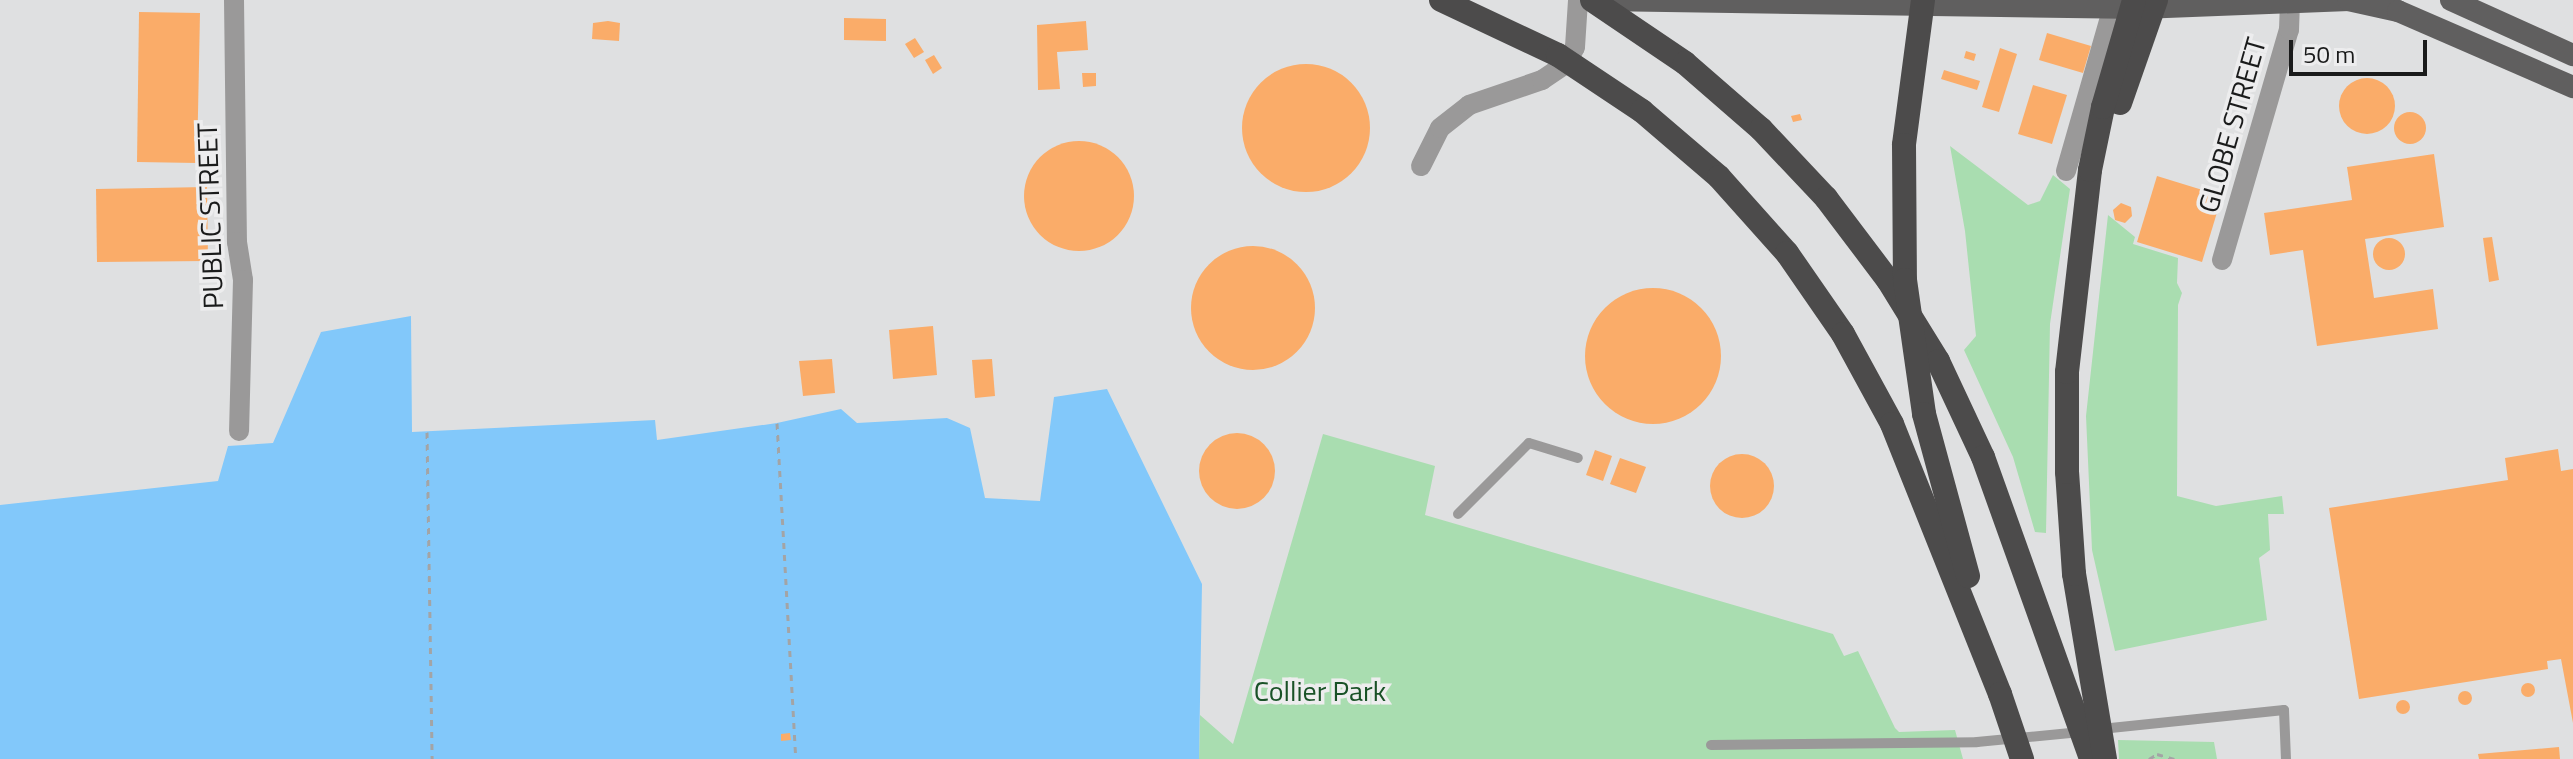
<!DOCTYPE html>
<style>
body{margin:0}
#map{position:relative;width:2573px;height:759px;overflow:hidden;background:#dfe0e1;font-family:"Titillium Web",sans-serif}
div>[style]{position:absolute}
.green>*{inset:0;background:#a9ddb0}
.water>*{inset:0;background:#82c8fa}
.building>*{inset:0;background:#faac69}
.round{border-radius:50%}
.path>*{height:3px;margin-top:-1.5px;transform-origin:0;background:repeating-linear-gradient(90deg,#a3a4a5 0 6px,transparent 0 12px)}
.service>*{height:10px;margin:-5px;padding:0 5px;transform-origin:5px;border-radius:5px;background:#9a9999}
.minor>*{height:20px;margin:-10px;padding:0 10px;transform-origin:10px;border-radius:10px;background:#9a9999}
.primary>*{height:22px;margin:-11px;padding:0 11px;transform-origin:11px;border-radius:11px;background:#605f5f}
.motorway>*{height:24px;margin:-12px;padding:0 12px;transform-origin:12px;border-radius:12px;background:#4c4b4b}
span{translate:-50% -50%;white-space:nowrap;text-align:center;line-height:1.15;-webkit-text-stroke:7px #ededee;paint-order:stroke}
.street-label{font-size:28px;color:#1a1b1b}
.park-label{font-size:28px;color:#195227}
.scale{position:absolute;left:2289px;top:40px;width:138px;height:36px;box-sizing:border-box;border:4px solid #1a1b1b;border-top:0;padding-left:10px;font-size:24px;line-height:28px;white-space:nowrap;color:#1a1b1b;-webkit-text-stroke:6px #ededee;paint-order:stroke}
</style>
<div id="map">
<div class="green">
<i style="clip-path:polygon(1950px 146px,2028px 205px,2040px 201px,2053px 175px,2070px 189px,2050px 324px,2046px 533px,2035px 532px,2013px 457px,1964px 350px,1976px 336px,1965px 231px)"></i>
<i style="clip-path:polygon(2108px 215px,2135px 237px,2133px 244px,2178px 258px,2177px 283px,2182px 293px,2178px 305px,2177px 496px,2216px 506px,2282px 496px,2284px 514px,2268px 514px,2270px 550px,2259px 558px,2267px 620px,2115px 651px,2092px 550px,2086px 416px)"></i>
<i style="clip-path:polygon(1323px 434px,1435px 466px,1425px 515px,1833px 634px,1844px 656px,1858px 651px,1895px 728px,1899px 732px,1955px 730px,1963px 759px,1199px 759px,1200px 715px,1233px 744px)"></i>
<i style="clip-path:polygon(2118px 740px,2214px 742px,2217px 759px,2119px 759px)"></i>
</div>
<div class="water">
<i style="clip-path:polygon(411px 316px,412px 432px,655px 420px,657px 440px,777px 423px,841px 409px,857px 423px,947px 418px,970px 428px,985px 498px,1040px 501px,1054px 397px,1107px 389px,1202px 584px,1199px 759px,0 759px,0 505px,218px 481px,228px 446px,273px 443px,321px 332px)"></i>
</div>
<div class="building">
<i style="clip-path:polygon(139px 12px,200px 13px,197px 163px,137px 162px)"></i>
<i style="clip-path:polygon(844px 18px,886px 19px,886px 41px,844px 40px)"></i>
<i style="clip-path:polygon(608px 21px,620px 23px,619px 41px,592px 39px,593px 23px)"></i>
<i style="clip-path:polygon(1086px 21px,1088px 50px,1057px 52px,1060px 89px,1038px 90px,1037px 25px)"></i>
<i style="clip-path:polygon(2047px 33px,2091px 46px,2083px 73px,2039px 60px)"></i>
<i style="clip-path:polygon(915px 38px,924px 52px,914px 58px,905px 44px)"></i>
<i style="clip-path:polygon(2000px 48px,2017px 54px,1999px 112px,1982px 107px)"></i>
<i style="clip-path:polygon(1966px 51px,1976px 54px,1974px 61px,1964px 58px)"></i>
<i style="clip-path:polygon(934px 55px,942px 68px,933px 74px,925px 60px)"></i>
<i class="round" style="left:1242px;top:64px;width:128px;height:128px"></i>
<i style="clip-path:polygon(1944px 70px,1980px 81px,1977px 90px,1941px 79px)"></i>
<i style="clip-path:polygon(1082px 73px,1096px 73px,1096px 86px,1083px 87px)"></i>
<i class="round" style="left:2339px;top:78px;width:56px;height:56px"></i>
<i style="clip-path:polygon(2033px 85px,2067px 95px,2052px 144px,2018px 134px)"></i>
<i class="round" style="left:2394px;top:112px;width:32px;height:32px"></i>
<i style="clip-path:polygon(1800px 114px,1802px 120px,1793px 122px,1791px 116px)"></i>
<i class="round" style="left:1024px;top:141px;width:110px;height:110px"></i>
<i style="clip-path:polygon(2434px 154px,2444px 227px,2365px 239px,2374px 298px,2433px 289px,2438px 329px,2317px 346px,2303px 250px,2270px 255px,2264px 213px,2352px 200px,2347px 167px)"></i>
<i style="clip-path:polygon(2157px 176px,2222px 196px,2202px 262px,2137px 242px)"></i>
<i style="clip-path:polygon(207px 187px,208px 261px,97px 262px,96px 189px)"></i>
<i style="clip-path:polygon(2121px 203px,2131px 207px,2132px 216px,2125px 223px,2115px 220px,2113px 210px)"></i>
<i style="clip-path:polygon(2492px 237px,2499px 280px,2489px 282px,2483px 238px)"></i>
<i class="round" style="left:2373px;top:238px;width:32px;height:32px"></i>
<i class="round" style="left:1191px;top:246px;width:124px;height:124px"></i>
<i class="round" style="left:1585px;top:288px;width:136px;height:136px"></i>
<i style="clip-path:polygon(933px 326px,937px 375px,893px 379px,889px 330px)"></i>
<i style="clip-path:polygon(832px 359px,835px 393px,803px 396px,799px 361px)"></i>
<i style="clip-path:polygon(992px 359px,995px 396px,975px 398px,972px 360px)"></i>
<i class="round" style="left:1199px;top:433px;width:76px;height:76px"></i>
<i style="clip-path:polygon(2558px 449px,2561px 471px,2573px 469px,2573px 723px,2561px 659px,2547px 661px,2548px 669px,2359px 699px,2329px 508px,2508px 480px,2505px 458px)"></i>
<i style="clip-path:polygon(1595px 450px,1612px 456px,1603px 481px,1586px 475px)"></i>
<i class="round" style="left:1710px;top:454px;width:64px;height:64px"></i>
<i style="clip-path:polygon(1620px 458px,1646px 467px,1636px 493px,1610px 484px)"></i>
<i class="round" style="left:2521px;top:683px;width:14px;height:14px"></i>
<i class="round" style="left:2458px;top:691px;width:14px;height:14px"></i>
<i class="round" style="left:2396px;top:700px;width:14px;height:14px"></i>
<i style="clip-path:polygon(790px 733px,791px 740px,781px 741px,781px 734px)"></i>
<i style="clip-path:polygon(2559px 747px,2560px 759px,2479px 759px,2478px 754px)"></i>
</div>
<div class="path">
<i style="left:777px;top:423px;width:337px;rotate:86.8deg"></i>
<i style="left:427px;top:432px;width:327px;rotate:89.1deg"></i>
<i style="left:2149px;top:759px;width:9px;rotate:-32deg"></i>
<i style="left:2157px;top:754px;width:18px;rotate:16deg"></i>
</div>
<div class="service">
<i style="left:1458px;top:514px;width:100px;rotate:-45deg"></i>
<i style="left:1529px;top:443px;width:51px;rotate:17deg"></i>
<i style="left:2101px;top:729px;width:184px;rotate:-5.9deg"></i>
<i style="left:2284px;top:710px;width:49px;rotate:87.7deg"></i>
<i style="left:1711px;top:745px;width:266px;rotate:-0.6deg"></i>
<i style="left:1977px;top:742px;width:104px;rotate:-5.5deg"></i>
</div>
<div class="minor">
<i style="left:234px;top:0;width:242px;rotate:89.3deg"></i>
<i style="left:237px;top:242px;width:38px;rotate:81deg"></i>
<i style="left:243px;top:280px;width:151px;rotate:91.5deg"></i>
<i style="left:1421px;top:166px;width:42px;rotate:-63.4deg"></i>
<i style="left:1440px;top:128px;width:37px;rotate:-38deg"></i>
<i style="left:1469px;top:105px;width:77px;rotate:-18.9deg"></i>
<i style="left:1542px;top:80px;width:29px;rotate:-34deg"></i>
<i style="left:1566px;top:64px;width:19px;rotate:-62deg"></i>
<i style="left:1575px;top:47px;width:47px;rotate:-86.3deg"></i>
<i style="left:2066px;top:171px;width:171px;rotate:-74deg"></i>
<i style="left:2222px;top:260px;width:240px;rotate:-73.8deg"></i>
<i style="left:2289px;top:30px;width:26px;rotate:-88deg"></i>
</div>
<div class="primary">
<i style="left:1601px;top:0;width:540px;rotate:0.85deg"></i>
<i style="left:2141px;top:8px;width:208px;rotate:-2.2deg"></i>
<i style="left:2348px;top:0;width:51px;rotate:12.4deg"></i>
<i style="left:2398px;top:11px;width:191px;rotate:23.5deg"></i>
<i style="left:2451px;top:0;width:134px;rotate:24.3deg"></i>
</div>
<div class="motorway">
<i style="left:1441px;top:0;width:129px;rotate:25.2deg"></i>
<i style="left:1558px;top:55px;width:101px;rotate:33.7deg"></i>
<i style="left:1642px;top:111px;width:101px;rotate:40.6deg"></i>
<i style="left:1719px;top:177px;width:102px;rotate:48.2deg"></i>
<i style="left:1787px;top:253px;width:98px;rotate:55.3deg"></i>
<i style="left:1843px;top:334px;width:102px;rotate:61.4deg"></i>
<i style="left:1892px;top:424px;width:291px;rotate:68.2deg"></i>
<i style="left:2000px;top:694px;width:69px;rotate:71.3deg"></i>
<i style="left:1592px;top:0;width:112px;rotate:34.1deg"></i>
<i style="left:1685px;top:63px;width:101px;rotate:41deg"></i>
<i style="left:1761px;top:129px;width:95px;rotate:46.7deg"></i>
<i style="left:1826px;top:198px;width:103px;rotate:52.9deg"></i>
<i style="left:1888px;top:280px;width:95px;rotate:58.3deg"></i>
<i style="left:1938px;top:361px;width:106px;rotate:64.9deg"></i>
<i style="left:1983px;top:457px;width:321px;rotate:70.3deg"></i>
<i style="left:1923px;top:0;width:146px;rotate:97.5deg"></i>
<i style="left:1904px;top:145px;width:135px;rotate:89.6deg"></i>
<i style="left:1905px;top:280px;width:135px;rotate:81.9deg"></i>
<i style="left:1924px;top:414px;width:168px;rotate:74.8deg"></i>
<i style="left:2120px;top:103px;width:109px;rotate:-70.7deg"></i>
<i style="left:2105px;top:759px;width:188px;rotate:-99.5deg"></i>
<i style="left:2074px;top:574px;width:102px;rotate:-93.9deg"></i>
<i style="left:2067px;top:472px;width:100px;rotate:-90deg"></i>
<i style="left:2067px;top:372px;width:203px;rotate:-83.5deg"></i>
<i style="left:2090px;top:170px;width:64px;rotate:-78.3deg"></i>
<i style="left:2103px;top:107px;width:111px;rotate:-73.8deg"></i>
</div>
<div class="street-label">
<span style="left:2232px;top:125px;rotate:-74deg">GLOBE STREET</span>
<span style="left:210px;top:216px;rotate:-92deg">PUBLIC STREET</span>
</div>
<div class="park-label">
<span style="left:1320px;top:691px">Collier Park</span>
</div>
<div class="scale">50 m</div>
</div>
